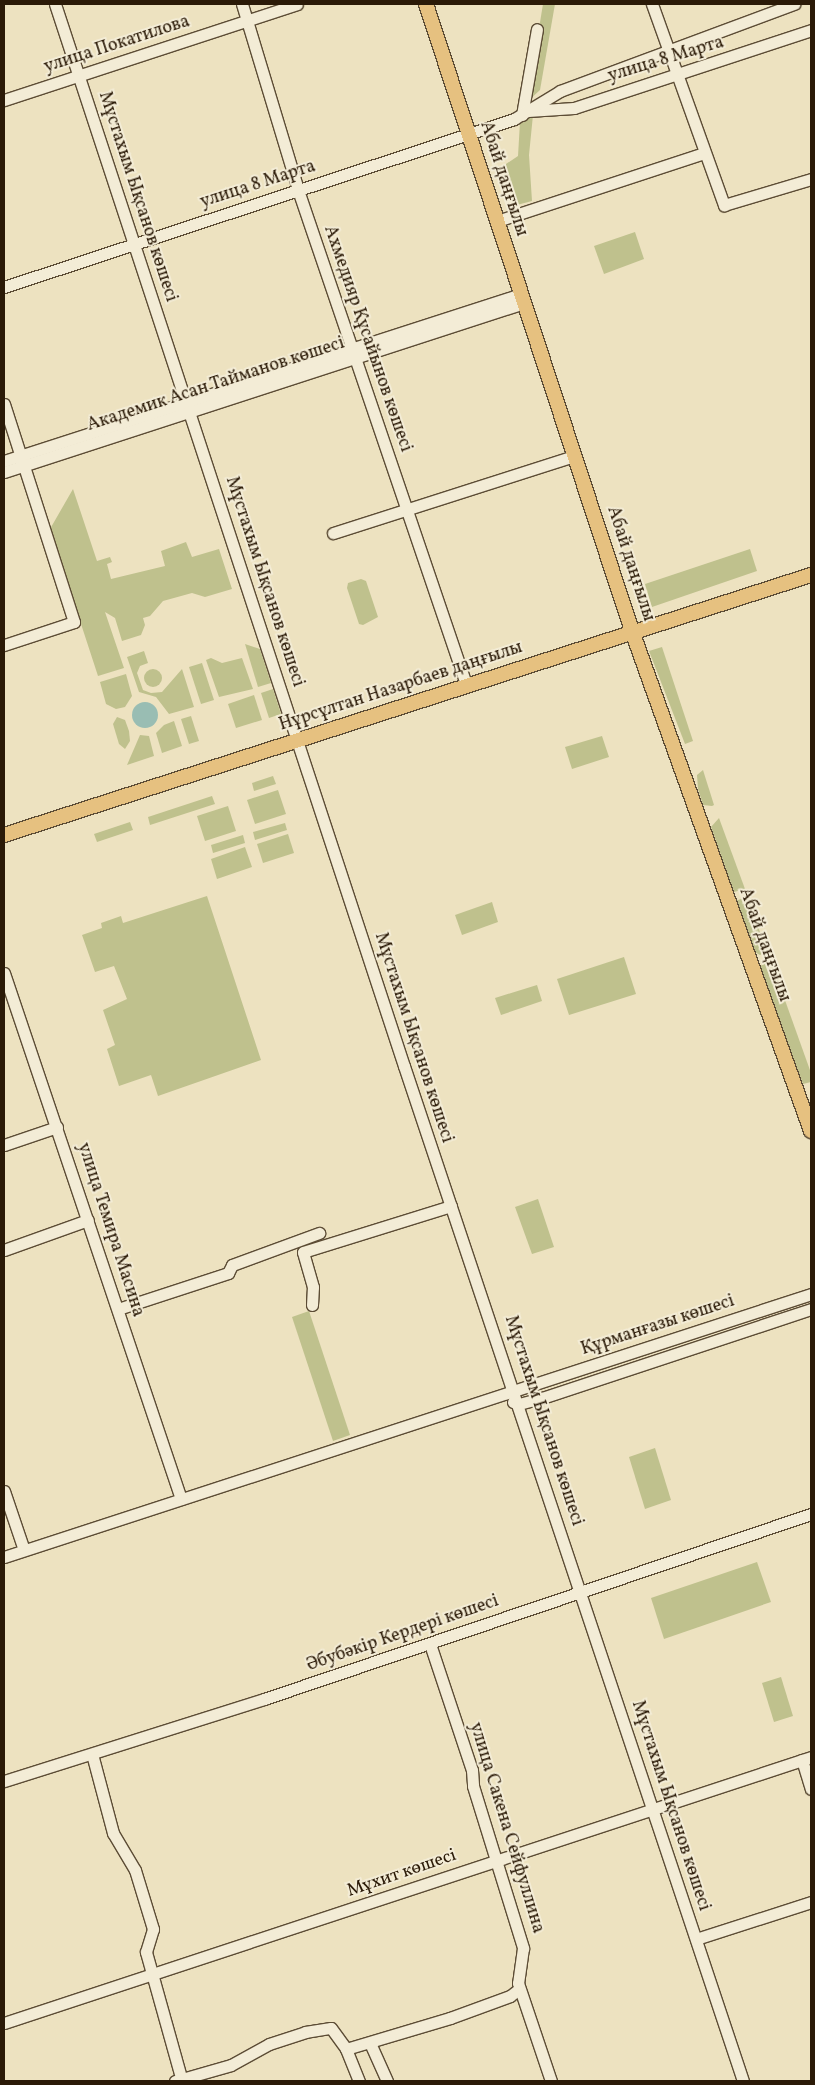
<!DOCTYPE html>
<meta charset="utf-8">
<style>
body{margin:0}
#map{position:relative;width:815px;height:2085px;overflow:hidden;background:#ede2c0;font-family:Vollkorn,serif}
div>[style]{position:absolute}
.green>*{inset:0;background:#bfc18d}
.round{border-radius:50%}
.water>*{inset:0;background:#99bdb3}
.roads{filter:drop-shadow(1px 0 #5c4c35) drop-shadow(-1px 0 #5c4c35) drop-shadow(0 1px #5c4c35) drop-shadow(0 -1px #5c4c35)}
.minor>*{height:11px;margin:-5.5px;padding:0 5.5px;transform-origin:5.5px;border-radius:5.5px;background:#f3ecd6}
.major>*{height:14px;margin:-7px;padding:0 7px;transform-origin:7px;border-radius:7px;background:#e6c180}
span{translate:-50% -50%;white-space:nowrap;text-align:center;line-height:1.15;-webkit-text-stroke:4px #f3ecd6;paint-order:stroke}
.street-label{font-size:18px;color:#2b1a07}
.frame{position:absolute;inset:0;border:5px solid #2b1a07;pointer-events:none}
</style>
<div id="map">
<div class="green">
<i style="clip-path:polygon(543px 4px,555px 4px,540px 90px,527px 102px)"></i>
<i style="clip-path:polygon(533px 115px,529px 155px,532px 201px,513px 206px,503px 166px,518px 156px,520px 122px)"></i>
<i style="clip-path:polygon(635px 232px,644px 259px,604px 274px,594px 246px)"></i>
<i style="clip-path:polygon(73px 489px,97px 561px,110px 557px,112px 562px,107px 564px,111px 579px,165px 566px,161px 551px,186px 542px,192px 557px,219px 549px,232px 589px,205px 597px,192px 593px,163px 601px,150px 616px,143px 618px,145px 625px,141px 635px,122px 641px,115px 618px,105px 612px,124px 668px,98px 676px,50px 529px)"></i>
<i style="clip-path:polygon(750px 549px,757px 571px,652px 607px,645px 584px)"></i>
<i style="clip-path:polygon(361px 579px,366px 581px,378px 617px,363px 625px,359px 624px,347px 588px,348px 583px)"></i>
<i style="clip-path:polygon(245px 644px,260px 649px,271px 683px,258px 687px)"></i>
<i style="clip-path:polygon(662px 647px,693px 741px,685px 744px,649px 651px)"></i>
<i style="clip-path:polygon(144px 651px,148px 663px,140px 666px,137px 673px,143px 690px,151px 693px,162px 692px,182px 669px,194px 707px,169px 714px,156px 697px,139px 692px,127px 657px)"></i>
<i style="clip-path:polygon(211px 658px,222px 663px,242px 658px,253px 689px,219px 697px,206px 660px)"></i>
<i style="clip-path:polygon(202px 663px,214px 700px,201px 704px,189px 667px)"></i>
<i class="round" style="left:144px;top:669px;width:18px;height:18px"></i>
<i style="clip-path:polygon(126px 674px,132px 696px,125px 707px,116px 709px,106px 704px,100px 682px)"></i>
<i style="clip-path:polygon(273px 689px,281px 714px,269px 718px,261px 693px)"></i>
<i style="clip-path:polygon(254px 695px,262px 720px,236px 728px,228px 704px)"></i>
<i style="clip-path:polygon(191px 716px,199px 741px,189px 744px,181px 719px)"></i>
<i style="clip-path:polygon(117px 717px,125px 720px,129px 731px,130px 741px,125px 749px,119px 744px,113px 724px)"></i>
<i style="clip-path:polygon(174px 721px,182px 746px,162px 753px,156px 733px,164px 725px)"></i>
<i style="clip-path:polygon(140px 735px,149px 736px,154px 756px,127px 765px)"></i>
<i style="clip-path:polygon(602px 736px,609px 757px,572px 769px,565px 747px)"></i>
<i style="clip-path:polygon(703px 770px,714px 805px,712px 806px,703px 805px,698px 789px,697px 775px)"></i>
<i style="clip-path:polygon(273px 776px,276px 784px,254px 791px,252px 783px)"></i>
<i style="clip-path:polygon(278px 790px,286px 814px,255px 824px,247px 800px)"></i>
<i style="clip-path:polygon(212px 796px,215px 804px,150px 825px,148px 817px)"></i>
<i style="clip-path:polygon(228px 806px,236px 831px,205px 841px,197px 816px)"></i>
<i style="clip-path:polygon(719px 818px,745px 889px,734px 892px,711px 827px)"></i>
<i style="clip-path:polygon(130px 822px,133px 830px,97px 842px,94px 834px)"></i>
<i style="clip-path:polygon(285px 823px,287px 830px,255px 840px,253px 832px)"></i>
<i style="clip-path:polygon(288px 834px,294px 853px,263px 863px,257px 844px)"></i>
<i style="clip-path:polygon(243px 835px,245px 843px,213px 853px,211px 845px)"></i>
<i style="clip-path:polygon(245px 847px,252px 867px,217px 879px,211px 859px)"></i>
<i style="clip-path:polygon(207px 896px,261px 1060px,158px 1096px,151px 1075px,119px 1086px,107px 1049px,115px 1045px,103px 1010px,127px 999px,114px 966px,95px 972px,82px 935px,102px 928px,101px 923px,121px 916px,123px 923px)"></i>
<i style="clip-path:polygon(747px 897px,767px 951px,760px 955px,755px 952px,735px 901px)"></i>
<i style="clip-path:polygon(492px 902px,498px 922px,462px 935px,455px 915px)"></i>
<i style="clip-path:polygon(624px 957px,636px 994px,569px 1015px,557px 979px)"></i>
<i style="clip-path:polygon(771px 961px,811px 1073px,811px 1082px,803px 1084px,758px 967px)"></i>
<i style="clip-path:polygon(537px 985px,542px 1001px,501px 1015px,495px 998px)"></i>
<i style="clip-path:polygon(538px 1199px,554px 1247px,532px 1254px,515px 1207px)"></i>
<i style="clip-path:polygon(309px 1311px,350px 1435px,333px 1441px,292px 1317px)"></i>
<i style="clip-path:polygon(655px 1448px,671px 1500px,645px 1509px,629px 1457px)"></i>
<i style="clip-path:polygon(757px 1562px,771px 1602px,664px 1639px,651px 1598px)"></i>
<i style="clip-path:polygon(781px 1677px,793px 1716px,774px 1722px,762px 1683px)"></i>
</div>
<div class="water">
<i class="round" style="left:132px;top:702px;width:26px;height:26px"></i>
</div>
<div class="roads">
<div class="minor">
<i style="left:55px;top:4px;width:1118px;rotate:71.81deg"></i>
<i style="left:404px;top:1066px;width:1070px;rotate:71.53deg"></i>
<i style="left:242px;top:4px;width:194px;rotate:73.2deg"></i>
<i style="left:298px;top:190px;width:522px;rotate:71.22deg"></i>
<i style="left:652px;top:4px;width:214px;rotate:70.3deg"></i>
<i style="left:724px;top:205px;width:91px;rotate:-16.6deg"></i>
<i style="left:4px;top:100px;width:308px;rotate:-18.1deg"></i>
<i style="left:528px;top:111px;width:46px;rotate:-3.7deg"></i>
<i style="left:574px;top:108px;width:250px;rotate:-18.2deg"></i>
<i style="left:522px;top:115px;width:87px;rotate:-80.1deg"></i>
<i style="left:497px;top:221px;width:218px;rotate:-18.2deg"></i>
<i style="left:4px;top:287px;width:537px;rotate:-18.23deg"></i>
<i style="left:514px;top:119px;width:54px;rotate:-31.3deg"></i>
<i style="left:560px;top:91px;width:250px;rotate:-20.4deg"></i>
<i style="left:4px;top:404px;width:229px;rotate:72.2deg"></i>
<i style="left:74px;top:622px;width:74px;rotate:161.8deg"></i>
<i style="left:4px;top:461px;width:543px;rotate:-17.9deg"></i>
<i style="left:4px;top:472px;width:547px;rotate:-18deg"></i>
<i style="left:333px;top:533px;width:254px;rotate:-17.7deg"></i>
<i style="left:4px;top:973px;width:555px;rotate:71.4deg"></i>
<i style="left:4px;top:1145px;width:56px;rotate:-18.8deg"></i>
<i style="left:4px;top:1250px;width:89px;rotate:-19.7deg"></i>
<i style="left:312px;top:1305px;width:18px;rotate:-87deg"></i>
<i style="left:313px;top:1287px;width:36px;rotate:-106deg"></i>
<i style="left:303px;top:1252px;width:155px;rotate:-17.3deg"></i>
<i style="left:118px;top:1309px;width:116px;rotate:-18.1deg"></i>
<i style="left:228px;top:1273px;width:9px;rotate:-63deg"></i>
<i style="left:232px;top:1265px;width:93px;rotate:-20.2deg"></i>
<i style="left:513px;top:1402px;width:6px;rotate:18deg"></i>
<i style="left:519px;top:1404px;width:24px;rotate:-15deg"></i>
<i style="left:542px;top:1398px;width:283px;rotate:-18.3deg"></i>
<i style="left:4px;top:1491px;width:62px;rotate:71.3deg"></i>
<i style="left:4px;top:1557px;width:849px;rotate:-18.05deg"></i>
<i style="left:430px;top:1644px;width:133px;rotate:71.6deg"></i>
<i style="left:472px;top:1770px;width:16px;rotate:86deg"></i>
<i style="left:473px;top:1786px;width:170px;rotate:72.8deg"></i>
<i style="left:523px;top:1948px;width:35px;rotate:98deg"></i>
<i style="left:518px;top:1983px;width:103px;rotate:71.4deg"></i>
<i style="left:92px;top:1754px;width:82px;rotate:75.1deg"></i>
<i style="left:113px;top:1833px;width:43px;rotate:59.3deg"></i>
<i style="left:135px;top:1870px;width:62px;rotate:73deg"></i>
<i style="left:153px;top:1929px;width:24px;rotate:107deg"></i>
<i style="left:146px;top:1952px;width:130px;rotate:74.4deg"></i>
<i style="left:802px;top:1760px;width:30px;rotate:73deg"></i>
<i style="left:4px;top:1781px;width:273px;rotate:-17.5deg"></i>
<i style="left:264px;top:1699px;width:577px;rotate:-18.69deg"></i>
<i style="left:696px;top:1939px;width:121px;rotate:-17.8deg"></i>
<i style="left:4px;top:2023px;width:850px;rotate:-18.24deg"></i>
<i style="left:370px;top:2043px;width:42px;rotate:65.9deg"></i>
<i style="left:346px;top:2049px;width:35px;rotate:68deg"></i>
<i style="left:175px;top:2081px;width:58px;rotate:-15.9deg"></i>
<i style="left:231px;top:2065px;width:43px;rotate:-28.9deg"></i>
<i style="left:269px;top:2044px;width:38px;rotate:-18deg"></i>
<i style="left:305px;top:2032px;width:26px;rotate:-9deg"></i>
<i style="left:331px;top:2028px;width:26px;rotate:54deg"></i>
<i style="left:346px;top:2049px;width:109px;rotate:-16.6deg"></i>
<i style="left:450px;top:2018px;width:64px;rotate:-20.1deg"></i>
<i style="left:510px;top:1996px;width:11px;rotate:-38deg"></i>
</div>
<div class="major">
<i style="left:426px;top:4px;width:660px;rotate:71.81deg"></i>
<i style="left:632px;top:631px;width:531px;rotate:70.3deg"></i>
<i style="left:4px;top:835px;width:848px;rotate:-17.86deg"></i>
</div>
</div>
<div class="street-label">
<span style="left:117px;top:45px;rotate:-18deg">улица Покатилова</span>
<span style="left:666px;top:60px;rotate:-17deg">улица 8 Марта</span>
<span style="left:503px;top:179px;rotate:72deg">Абай даңғылы</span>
<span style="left:258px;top:185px;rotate:-18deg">улица 8 Марта</span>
<span style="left:137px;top:197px;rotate:72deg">Мұстахым Ықсанов көшесі</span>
<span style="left:367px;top:339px;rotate:71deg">Ахмедияр Құсайынов көшесі</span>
<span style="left:216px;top:385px;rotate:-18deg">Академик Асан Тайманов көшесі</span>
<span style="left:630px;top:564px;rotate:72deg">Абай даңғылы</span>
<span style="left:264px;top:582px;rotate:72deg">Мұстахым Ықсанов көшесі</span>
<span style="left:401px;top:687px;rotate:-18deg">Нұрсұлтан Назарбаев даңғылы</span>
<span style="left:764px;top:945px;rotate:70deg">Абай даңғылы</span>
<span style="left:413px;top:1038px;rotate:72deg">Мұстахым Ықсанов көшесі</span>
<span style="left:110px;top:1230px;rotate:72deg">улица Темира Масина</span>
<span style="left:658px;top:1326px;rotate:-18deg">Құрманғазы көшесі</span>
<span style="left:543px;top:1421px;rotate:72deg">Мұстахым Ықсанов көшесі</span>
<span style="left:403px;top:1634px;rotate:-19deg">Әбубәкір Кердері көшесі</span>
<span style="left:670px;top:1806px;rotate:72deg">Мұстахым Ықсанов көшесі</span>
<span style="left:506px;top:1828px;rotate:73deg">улица Сакена Сейфуллина</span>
<span style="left:402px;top:1874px;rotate:-19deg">Мұхит көшесі</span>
</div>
<div class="frame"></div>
</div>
